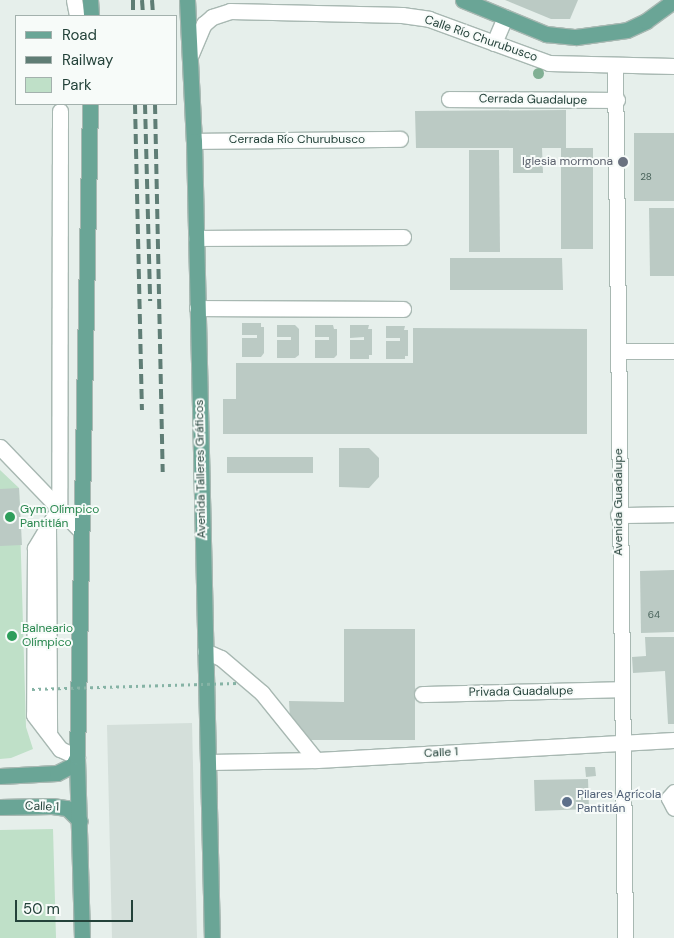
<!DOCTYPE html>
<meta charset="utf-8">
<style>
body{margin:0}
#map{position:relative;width:674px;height:938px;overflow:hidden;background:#e6efeb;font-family:"DM Sans",sans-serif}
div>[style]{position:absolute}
.built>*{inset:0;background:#d4dfda}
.green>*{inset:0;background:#bfe0c8}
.building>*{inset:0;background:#bbcac4}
.roads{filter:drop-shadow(1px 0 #a8b8b2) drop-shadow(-1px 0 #a8b8b2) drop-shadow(0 1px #a8b8b2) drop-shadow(0 -1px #a8b8b2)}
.minor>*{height:15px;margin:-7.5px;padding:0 7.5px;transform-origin:7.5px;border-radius:7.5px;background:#fff}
.major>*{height:15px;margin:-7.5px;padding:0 7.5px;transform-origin:7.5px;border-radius:7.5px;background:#6aa596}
.rail>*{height:4px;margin-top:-2px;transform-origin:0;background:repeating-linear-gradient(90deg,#5f7d75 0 10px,transparent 0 15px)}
.path-bridge>*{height:3px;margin-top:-1.5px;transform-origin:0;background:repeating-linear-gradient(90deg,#86b3a5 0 2.5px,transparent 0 6.5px)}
.trees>*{width:11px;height:11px;margin:-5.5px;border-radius:50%;background:#80af93}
.dots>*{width:14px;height:14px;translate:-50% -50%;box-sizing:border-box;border:2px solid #f7fbf9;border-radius:50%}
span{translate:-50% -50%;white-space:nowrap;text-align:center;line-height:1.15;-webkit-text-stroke:4px #f7fbf9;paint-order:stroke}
.number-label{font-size:10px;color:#4a645c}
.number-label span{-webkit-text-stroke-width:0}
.street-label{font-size:12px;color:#24423a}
.worship-label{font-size:12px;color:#5b616d}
.right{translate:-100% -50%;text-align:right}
.leisure-label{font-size:12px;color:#27864d}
.left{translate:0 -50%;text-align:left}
.service-label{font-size:12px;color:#4e5e75}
.legend{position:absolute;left:15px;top:15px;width:162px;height:90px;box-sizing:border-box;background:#f7fbf9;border:1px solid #a3b1ad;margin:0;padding:6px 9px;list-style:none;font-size:15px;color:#24423a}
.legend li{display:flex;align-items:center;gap:10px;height:25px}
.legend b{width:25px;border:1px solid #a3b1ad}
.scale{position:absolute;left:15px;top:900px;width:118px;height:22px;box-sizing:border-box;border:2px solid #24423a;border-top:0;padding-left:6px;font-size:15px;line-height:18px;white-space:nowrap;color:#24423a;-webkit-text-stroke:4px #f7fbf9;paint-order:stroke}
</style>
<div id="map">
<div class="built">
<i style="clip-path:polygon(192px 723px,197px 938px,112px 938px,107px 725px)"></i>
</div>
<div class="green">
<i style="clip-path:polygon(0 470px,19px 488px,26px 727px,33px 749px,11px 758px,0 759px)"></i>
<i style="clip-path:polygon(53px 829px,56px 938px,0 938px,0 830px)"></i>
</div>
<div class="building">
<i style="clip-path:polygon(505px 0,578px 0,570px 19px,551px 19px)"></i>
<i style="clip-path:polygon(566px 110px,566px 148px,593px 148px,593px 249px,561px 249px,561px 148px,542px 148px,543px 173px,513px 173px,513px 148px,416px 148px,415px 111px)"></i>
<i style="clip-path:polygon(634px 133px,674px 133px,674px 201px,634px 201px)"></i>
<i style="clip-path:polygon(469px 150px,499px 150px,500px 252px,469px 252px)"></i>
<i style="clip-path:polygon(649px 208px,674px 208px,674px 276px,650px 276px)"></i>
<i style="clip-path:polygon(450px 258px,562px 258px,563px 290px,450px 290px)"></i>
<i style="clip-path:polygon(242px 323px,261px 323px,261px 327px,264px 327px,264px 353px,261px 357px,242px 357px,242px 338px,257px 338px,257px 335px,242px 335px)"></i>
<i style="clip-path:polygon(277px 325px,295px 325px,299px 329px,299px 355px,295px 358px,277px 358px,277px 340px,291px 340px,291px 337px,277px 337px)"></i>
<i style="clip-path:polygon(315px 325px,333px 325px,334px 329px,337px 329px,337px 355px,334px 358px,315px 358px,315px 340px,329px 340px,329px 337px,315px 337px)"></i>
<i style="clip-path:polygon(350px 325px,369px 325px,368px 329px,372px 329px,372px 355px,369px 355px,369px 359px,350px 359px,350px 340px,364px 340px,364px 337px,350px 338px)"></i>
<i style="clip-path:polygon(386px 326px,405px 326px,404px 330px,408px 330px,408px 356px,405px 356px,405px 359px,386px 359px,386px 341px,400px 341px,400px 338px,386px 338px)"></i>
<i style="clip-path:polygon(413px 328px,587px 329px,587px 434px,223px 434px,223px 399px,236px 399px,236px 363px,413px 363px)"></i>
<i style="clip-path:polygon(339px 448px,369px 448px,379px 458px,379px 477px,369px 488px,339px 487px)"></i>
<i style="clip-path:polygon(227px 457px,313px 457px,313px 473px,227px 473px)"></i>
<i style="clip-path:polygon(19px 488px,22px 545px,0 546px,0 489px)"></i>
<i style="clip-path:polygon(674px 570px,674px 632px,641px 633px,640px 571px)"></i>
<i style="clip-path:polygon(344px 629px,415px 629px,415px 740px,310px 740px,290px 720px,289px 701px,344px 702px)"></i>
<i style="clip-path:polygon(645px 637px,674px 637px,674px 724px,668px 724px,665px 671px,633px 673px,632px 657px,646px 656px)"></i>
<i style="clip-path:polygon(585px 767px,595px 767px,596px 776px,586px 777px)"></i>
<i style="clip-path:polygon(588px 779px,589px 809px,535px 811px,534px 780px)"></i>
</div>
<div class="roads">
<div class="minor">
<i style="left:74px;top:0;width:16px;rotate:79deg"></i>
<i style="left:494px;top:43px;width:28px;rotate:-67deg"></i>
<i style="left:191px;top:54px;width:33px;rotate:-67deg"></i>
<i style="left:204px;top:24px;width:11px;rotate:-41deg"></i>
<i style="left:212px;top:17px;width:19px;rotate:-18deg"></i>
<i style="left:230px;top:11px;width:172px;rotate:1.3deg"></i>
<i style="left:402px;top:15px;width:27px;rotate:8deg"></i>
<i style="left:429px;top:19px;width:128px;rotate:20.1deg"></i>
<i style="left:549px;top:63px;width:125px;rotate:1.4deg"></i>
<i style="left:615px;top:67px;width:871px;rotate:89.34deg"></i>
<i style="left:449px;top:99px;width:168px;rotate:0.3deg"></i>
<i style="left:60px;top:111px;width:397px;rotate:90.1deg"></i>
<i style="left:59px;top:508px;width:47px;rotate:121deg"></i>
<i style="left:35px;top:548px;width:167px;rotate:90.3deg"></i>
<i style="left:34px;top:715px;width:43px;rotate:52.6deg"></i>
<i style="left:60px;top:749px;width:19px;rotate:25deg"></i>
<i style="left:194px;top:141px;width:206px;rotate:-0.6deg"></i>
<i style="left:196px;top:238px;width:207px;rotate:-0.3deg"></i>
<i style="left:197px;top:308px;width:206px;rotate:0.3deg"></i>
<i style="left:620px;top:351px;width:54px"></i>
<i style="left:0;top:447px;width:115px;rotate:46.1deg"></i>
<i style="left:618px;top:515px;width:56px;rotate:-1deg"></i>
<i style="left:48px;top:525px;width:209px;rotate:89.7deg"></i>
<i style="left:205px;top:651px;width:17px;rotate:24deg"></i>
<i style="left:221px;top:658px;width:54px;rotate:40.5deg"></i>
<i style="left:262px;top:693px;width:86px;rotate:51.1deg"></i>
<i style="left:422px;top:694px;width:199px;rotate:-1.4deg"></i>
<i style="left:209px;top:762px;width:107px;rotate:-1.1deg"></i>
<i style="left:316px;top:760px;width:359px;rotate:-3.2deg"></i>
<i style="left:674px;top:792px;width:8px;rotate:130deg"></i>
<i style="left:669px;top:798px;width:11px;rotate:63deg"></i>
</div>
<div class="major">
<i style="left:90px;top:0;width:16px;rotate:86deg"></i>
<i style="left:187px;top:0;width:141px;rotate:87.2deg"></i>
<i style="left:194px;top:141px;width:797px;rotate:88.71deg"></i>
<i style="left:463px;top:0;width:90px;rotate:22.3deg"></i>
<i style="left:546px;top:34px;width:30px;rotate:6deg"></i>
<i style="left:576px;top:37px;width:51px;rotate:-7.8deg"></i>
<i style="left:627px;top:30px;width:21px;rotate:-25deg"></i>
<i style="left:646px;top:21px;width:34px;rotate:-36deg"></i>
<i style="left:0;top:776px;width:57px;rotate:-3deg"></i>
<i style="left:57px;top:773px;width:18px;rotate:-27deg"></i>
<i style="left:73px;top:765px;width:9px;rotate:-63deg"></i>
<i style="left:0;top:807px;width:52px;rotate:-1.1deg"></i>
<i style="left:52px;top:806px;width:15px;rotate:8deg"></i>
<i style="left:67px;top:808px;width:18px;rotate:45deg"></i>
<i style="left:82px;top:938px;width:181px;rotate:-91.6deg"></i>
<i style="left:77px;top:757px;width:653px;rotate:-88.86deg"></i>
</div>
</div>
<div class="rail">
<i style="left:133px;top:0;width:16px;rotate:90deg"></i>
<i style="left:142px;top:0;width:16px;rotate:86deg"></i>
<i style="left:152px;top:0;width:16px;rotate:86deg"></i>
<i style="left:135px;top:104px;width:306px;rotate:88.7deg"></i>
<i style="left:145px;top:104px;width:197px;rotate:88.5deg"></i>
<i style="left:155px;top:104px;width:368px;rotate:88.8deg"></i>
</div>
<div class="path-bridge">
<i style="left:32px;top:689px;width:205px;rotate:-1.7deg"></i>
</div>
<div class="trees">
<i style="left:538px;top:73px"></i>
</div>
<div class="dots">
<i style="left:623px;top:162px;background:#6b7280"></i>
<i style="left:10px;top:517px;background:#2e9e5b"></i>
<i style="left:12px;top:636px;background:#2e9e5b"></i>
<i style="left:567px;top:802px;background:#5c6f8a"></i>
</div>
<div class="number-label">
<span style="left:646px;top:177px">28</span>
<span style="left:654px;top:615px">64</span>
</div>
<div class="street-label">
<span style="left:481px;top:39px;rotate:19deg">Calle Río Churubusco</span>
<span style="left:533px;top:100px;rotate:1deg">Cerrada Guadalupe</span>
<span style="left:297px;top:140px">Cerrada Río Churubusco</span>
<span style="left:201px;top:469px;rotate:-91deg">Avenida Talleres Gráficos</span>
<span style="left:619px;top:502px;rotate:-90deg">Avenida Guadalupe</span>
<span style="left:521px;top:692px;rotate:-1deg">Privada Guadalupe</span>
<span style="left:441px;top:753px;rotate:-3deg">Calle 1</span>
<span style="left:42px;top:807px;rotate:2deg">Calle 1</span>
</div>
<div class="worship-label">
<span class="right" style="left:613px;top:162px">Iglesia mormona</span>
</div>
<div class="leisure-label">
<span class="left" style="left:20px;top:517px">Gym Olímpico<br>Pantitlán</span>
<span class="left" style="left:22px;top:636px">Balneario<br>Olímpico</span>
</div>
<div class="service-label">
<span class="left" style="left:577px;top:802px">Pilares Agrícola<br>Pantitlán</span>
</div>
<ul class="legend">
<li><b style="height:6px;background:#6aa596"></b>Road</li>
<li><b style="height:6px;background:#5f7d75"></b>Railway</li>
<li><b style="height:14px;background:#bfe0c8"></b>Park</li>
</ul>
<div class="scale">50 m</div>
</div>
